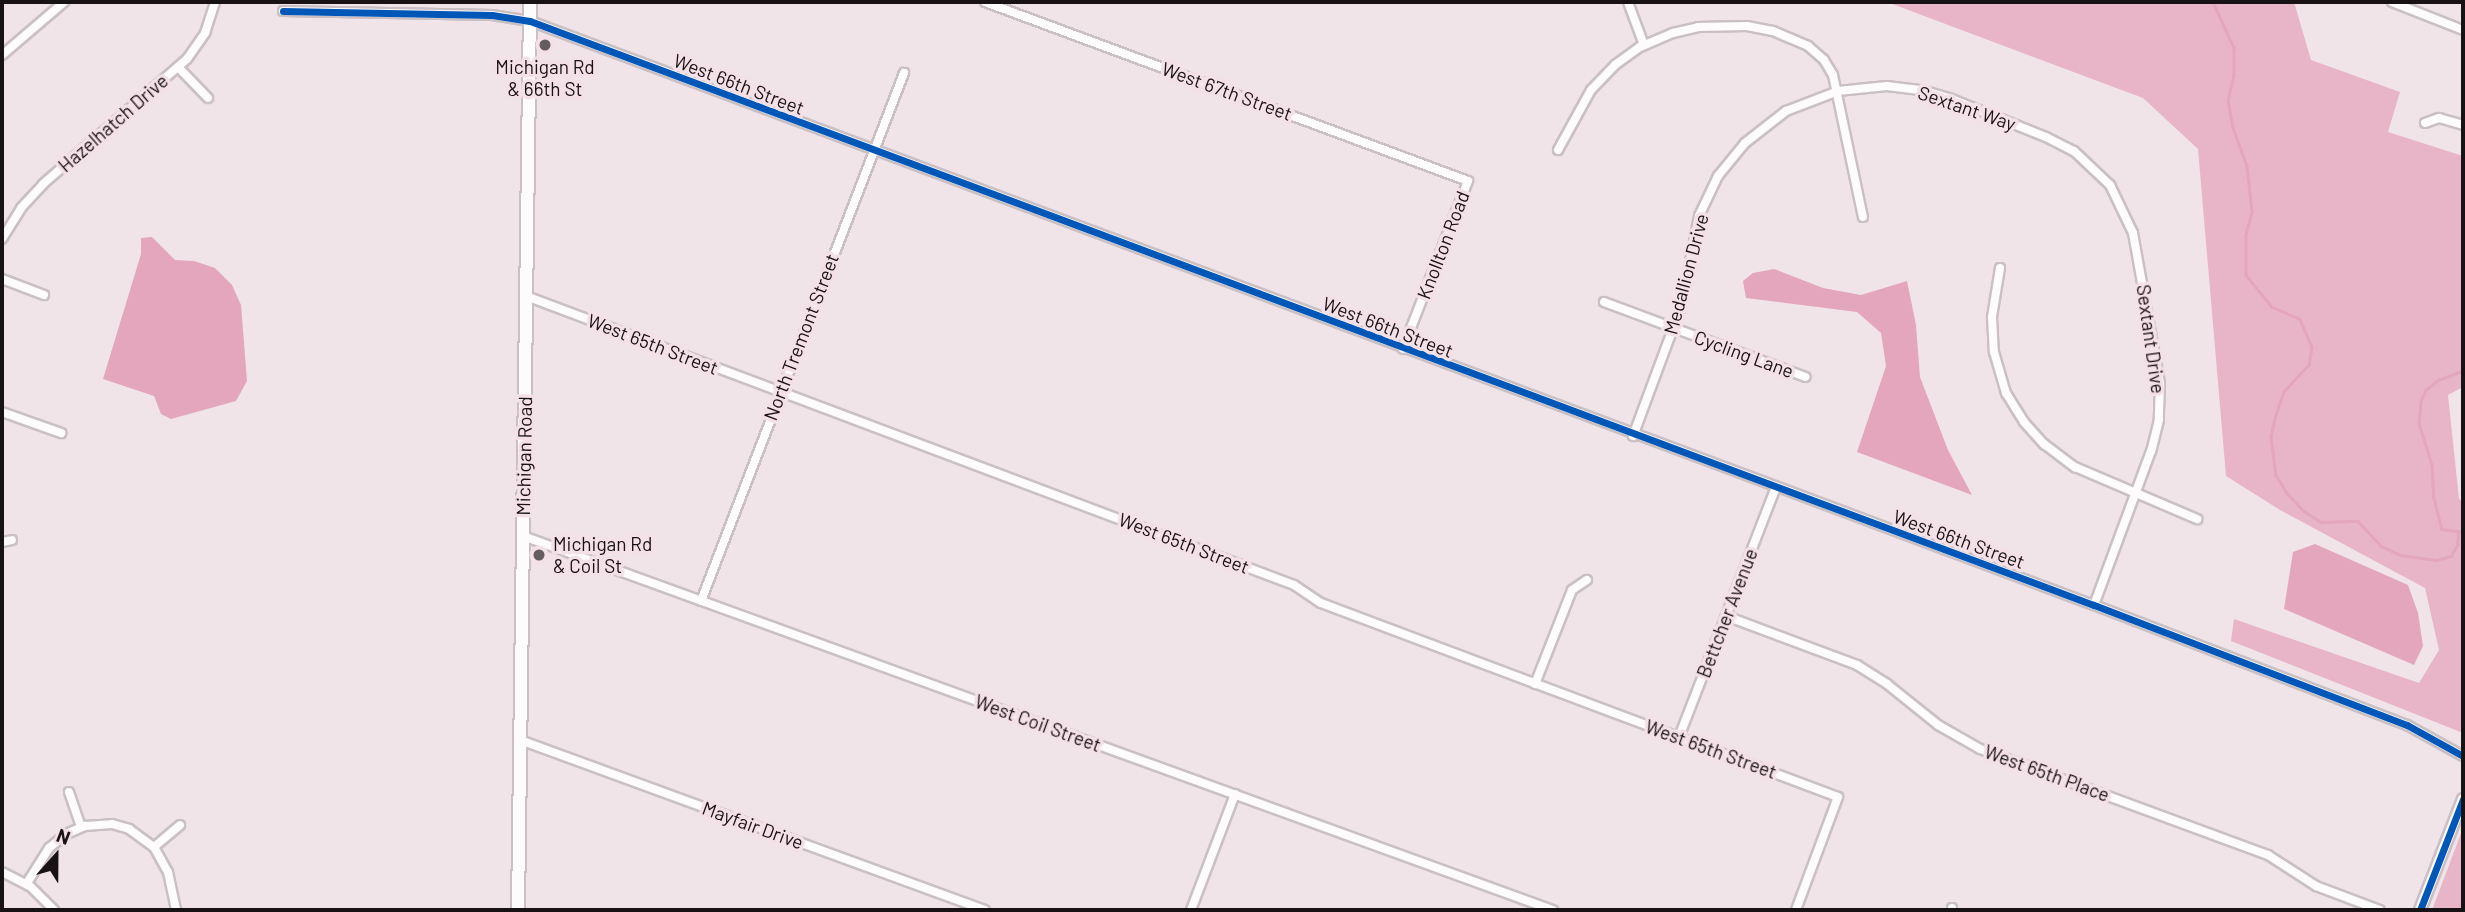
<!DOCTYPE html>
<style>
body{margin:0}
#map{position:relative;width:2465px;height:912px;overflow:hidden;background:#f0e4e8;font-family:Barlow,sans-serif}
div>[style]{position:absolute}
.forest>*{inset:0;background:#e8b5c8}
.water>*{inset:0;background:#e3a6bd}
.stream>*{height:2.5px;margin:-1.25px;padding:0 1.25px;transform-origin:1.25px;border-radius:1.25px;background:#e3a6bd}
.roads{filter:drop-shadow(2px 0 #cac0c4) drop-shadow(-2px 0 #cac0c4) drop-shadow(0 2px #cac0c4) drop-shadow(0 -2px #cac0c4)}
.minor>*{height:8px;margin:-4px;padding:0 4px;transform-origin:4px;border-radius:4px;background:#fdfbfc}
.secondary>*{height:10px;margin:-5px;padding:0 5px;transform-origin:5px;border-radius:5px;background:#fdfbfc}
.primary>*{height:12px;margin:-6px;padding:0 6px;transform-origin:6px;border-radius:6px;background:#fdfbfc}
.cycleway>*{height:7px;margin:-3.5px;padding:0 3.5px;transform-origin:3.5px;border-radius:3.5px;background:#0057b8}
.dots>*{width:19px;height:19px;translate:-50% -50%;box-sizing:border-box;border:4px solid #f4e0e7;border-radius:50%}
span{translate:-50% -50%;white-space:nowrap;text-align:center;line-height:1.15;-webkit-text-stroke:7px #f4e0e7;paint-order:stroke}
.poi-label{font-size:19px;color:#181214}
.left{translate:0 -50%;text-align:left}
.street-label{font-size:19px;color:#181214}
.frame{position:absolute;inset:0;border:4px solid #181214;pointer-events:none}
.north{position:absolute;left:21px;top:821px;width:70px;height:70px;-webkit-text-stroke:5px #f4e0e7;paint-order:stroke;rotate:21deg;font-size:19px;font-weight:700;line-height:28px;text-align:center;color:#181214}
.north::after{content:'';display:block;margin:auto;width:24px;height:32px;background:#181214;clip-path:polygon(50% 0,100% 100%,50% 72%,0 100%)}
</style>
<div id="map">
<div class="forest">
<i style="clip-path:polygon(1887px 2px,2294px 2px,2311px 60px,2400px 92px,2388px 132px,2463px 156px,2463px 387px,2448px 395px,2459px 499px,2463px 502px,2463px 733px,2231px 641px,2234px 619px,2419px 683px,2439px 650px,2425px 588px,2280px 510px,2226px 476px,2198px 149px,2143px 98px)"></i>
<i style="clip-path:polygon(2463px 828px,2463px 910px,2432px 910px)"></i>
</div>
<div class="water">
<i style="clip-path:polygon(152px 237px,175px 260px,194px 261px,215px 268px,232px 285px,241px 305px,247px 381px,236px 401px,171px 419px,161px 414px,154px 396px,103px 379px,141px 254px,141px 238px)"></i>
<i style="clip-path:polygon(1774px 269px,1823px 288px,1861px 295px,1907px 281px,1916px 325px,1920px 377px,1948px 450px,1972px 495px,1857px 452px,1886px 366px,1881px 333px,1857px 312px,1746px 298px,1743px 281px,1753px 273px)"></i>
<i style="clip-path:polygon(2315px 544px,2408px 585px,2418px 613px,2423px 646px,2414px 665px,2284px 609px,2293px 552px)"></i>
</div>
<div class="stream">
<i style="left:2213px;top:2px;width:51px;rotate:65.5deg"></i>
<i style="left:2234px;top:48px;width:27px;rotate:90deg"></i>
<i style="left:2234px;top:75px;width:26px;rotate:103deg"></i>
<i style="left:2228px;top:100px;width:28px;rotate:80deg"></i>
<i style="left:2233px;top:128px;width:40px;rotate:69.8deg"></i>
<i style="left:2247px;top:166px;width:46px;rotate:83.8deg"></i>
<i style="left:2252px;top:212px;width:24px;rotate:105deg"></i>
<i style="left:2246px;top:235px;width:40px;rotate:90deg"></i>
<i style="left:2246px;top:275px;width:41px;rotate:50.9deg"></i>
<i style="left:2272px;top:307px;width:30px;rotate:23deg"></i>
<i style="left:2300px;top:319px;width:30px;rotate:67deg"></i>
<i style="left:2312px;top:347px;width:18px;rotate:99deg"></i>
<i style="left:2309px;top:365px;width:37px;rotate:133deg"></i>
<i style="left:2284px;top:392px;width:24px;rotate:109deg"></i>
<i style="left:2276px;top:415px;width:22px;rotate:103deg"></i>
<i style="left:2271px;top:436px;width:39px;rotate:83deg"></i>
<i style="left:2276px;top:475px;width:21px;rotate:59deg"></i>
<i style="left:2287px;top:493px;width:25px;rotate:47deg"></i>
<i style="left:2304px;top:511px;width:20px;rotate:33deg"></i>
<i style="left:2321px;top:522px;width:37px;rotate:-2deg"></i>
<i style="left:2358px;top:521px;width:34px;rotate:47deg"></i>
<i style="left:2381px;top:546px;width:21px;rotate:25deg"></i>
<i style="left:2400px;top:555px;width:36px;rotate:8deg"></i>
<i style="left:2436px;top:560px;width:16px;rotate:-15deg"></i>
<i style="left:2451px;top:556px;width:13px;rotate:-61deg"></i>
<i style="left:2457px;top:545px;width:11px;rotate:-85deg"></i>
<i style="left:2463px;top:371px;width:26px;rotate:159deg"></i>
<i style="left:2439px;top:380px;width:16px;rotate:142deg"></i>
<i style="left:2426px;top:390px;width:13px;rotate:113deg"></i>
<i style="left:2421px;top:402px;width:21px;rotate:95deg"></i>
<i style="left:2419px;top:423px;width:44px;rotate:72.8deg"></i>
<i style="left:2432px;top:465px;width:33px;rotate:87deg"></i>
<i style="left:2434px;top:498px;width:32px;rotate:76deg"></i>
<i style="left:2442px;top:529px;width:21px;rotate:8deg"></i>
</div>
<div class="roads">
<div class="minor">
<i style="left:985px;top:2px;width:515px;rotate:20.33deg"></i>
<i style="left:1468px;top:181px;width:180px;rotate:111.2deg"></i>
<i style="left:1628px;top:2px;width:46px;rotate:69.6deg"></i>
<i style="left:2392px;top:2px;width:76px;rotate:21.5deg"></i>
<i style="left:283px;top:11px;width:209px;rotate:1.1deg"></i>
<i style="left:492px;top:15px;width:38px;rotate:9deg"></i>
<i style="left:530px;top:21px;width:1669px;rotate:20.48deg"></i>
<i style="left:2094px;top:605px;width:335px;rotate:21deg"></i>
<i style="left:2407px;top:725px;width:64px;rotate:29deg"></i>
<i style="left:2px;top:55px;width:82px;rotate:-40.5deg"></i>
<i style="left:178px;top:67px;width:43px;rotate:45.9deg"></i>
<i style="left:2425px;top:123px;width:15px;rotate:-20deg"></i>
<i style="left:2439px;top:118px;width:25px;rotate:16deg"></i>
<i style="left:1558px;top:150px;width:68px;rotate:-61.2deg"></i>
<i style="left:1591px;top:90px;width:35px;rotate:-46deg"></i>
<i style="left:1615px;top:65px;width:31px;rotate:-36deg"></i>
<i style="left:1640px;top:47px;width:36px;rotate:-23deg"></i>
<i style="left:1673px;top:33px;width:26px;rotate:-13deg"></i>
<i style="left:1698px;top:27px;width:49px;rotate:-1.2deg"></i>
<i style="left:1747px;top:26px;width:26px;rotate:11deg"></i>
<i style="left:1773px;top:31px;width:38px;rotate:23deg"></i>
<i style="left:1808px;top:46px;width:21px;rotate:41deg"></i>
<i style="left:1824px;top:60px;width:17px;rotate:59deg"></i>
<i style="left:1833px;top:75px;width:145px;rotate:78.1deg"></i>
<i style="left:2px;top:239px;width:36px;rotate:-58deg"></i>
<i style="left:21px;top:208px;width:33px;rotate:-47deg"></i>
<i style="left:43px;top:184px;width:191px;rotate:-41deg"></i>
<i style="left:187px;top:59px;width:32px;rotate:-55deg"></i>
<i style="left:205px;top:33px;width:33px;rotate:-72deg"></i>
<i style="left:2000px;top:268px;width:50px;rotate:99.3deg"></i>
<i style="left:1992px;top:317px;width:35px;rotate:87deg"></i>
<i style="left:1994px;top:352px;width:43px;rotate:73.7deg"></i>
<i style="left:2006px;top:393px;width:34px;rotate:58deg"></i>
<i style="left:2024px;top:422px;width:30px;rotate:48deg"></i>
<i style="left:2044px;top:444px;width:39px;rotate:37deg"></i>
<i style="left:2075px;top:467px;width:133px;rotate:23.1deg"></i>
<i style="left:2px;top:279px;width:45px;rotate:20.9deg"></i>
<i style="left:526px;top:296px;width:821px;rotate:20.62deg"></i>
<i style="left:1294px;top:585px;width:32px;rotate:34deg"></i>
<i style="left:1321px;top:603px;width:552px;rotate:20.57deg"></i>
<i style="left:1838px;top:797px;width:121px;rotate:110.4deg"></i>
<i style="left:1604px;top:302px;width:215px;rotate:20.4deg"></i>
<i style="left:2px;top:412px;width:63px;rotate:19.6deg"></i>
<i style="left:1633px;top:436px;width:138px;rotate:-69.6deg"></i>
<i style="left:1681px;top:307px;width:93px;rotate:-78.8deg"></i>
<i style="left:1699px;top:216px;width:44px;rotate:-64.6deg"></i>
<i style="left:1718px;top:176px;width:43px;rotate:-50.7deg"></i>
<i style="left:1745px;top:143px;width:52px;rotate:-38deg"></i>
<i style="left:1786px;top:111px;width:56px;rotate:-21deg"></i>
<i style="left:1838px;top:91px;width:49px;rotate:-5.8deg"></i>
<i style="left:1887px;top:86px;width:35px;rotate:7deg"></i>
<i style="left:1922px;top:90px;width:28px;rotate:17deg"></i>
<i style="left:1949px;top:98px;width:105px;rotate:21.9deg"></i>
<i style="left:2046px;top:137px;width:31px;rotate:27deg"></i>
<i style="left:2074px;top:151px;width:50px;rotate:43.4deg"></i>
<i style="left:2110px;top:185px;width:53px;rotate:64.4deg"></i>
<i style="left:2133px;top:233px;width:152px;rotate:79.8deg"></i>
<i style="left:2160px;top:383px;width:37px;rotate:92deg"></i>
<i style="left:2159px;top:420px;width:32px;rotate:104deg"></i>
<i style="left:2151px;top:451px;width:164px;rotate:110.3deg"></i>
<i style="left:523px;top:536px;width:1096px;rotate:19.96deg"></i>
<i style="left:2px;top:542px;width:10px;rotate:-11deg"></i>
<i style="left:701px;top:601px;width:566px;rotate:-68.97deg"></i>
<i style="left:1726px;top:616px;width:140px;rotate:20.5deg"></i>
<i style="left:1857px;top:665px;width:36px;rotate:32deg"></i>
<i style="left:1887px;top:684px;width:65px;rotate:38.8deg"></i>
<i style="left:1938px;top:725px;width:48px;rotate:29.7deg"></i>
<i style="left:1980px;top:749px;width:307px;rotate:20.2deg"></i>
<i style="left:2268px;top:855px;width:57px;rotate:32.9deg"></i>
<i style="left:2316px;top:886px;width:68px;rotate:20.6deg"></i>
<i style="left:1535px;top:684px;width:101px;rotate:-68.5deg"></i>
<i style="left:1572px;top:590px;width:18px;rotate:-34deg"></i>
<i style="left:1679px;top:737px;width:266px;rotate:-68.8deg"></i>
<i style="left:520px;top:740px;width:495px;rotate:20.1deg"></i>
<i style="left:69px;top:792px;width:37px;rotate:71deg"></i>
<i style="left:154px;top:847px;width:34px;rotate:-40deg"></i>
<i style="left:2px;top:872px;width:31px;rotate:27deg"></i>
<i style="left:30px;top:886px;width:34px;rotate:45deg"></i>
<i style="left:27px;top:883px;width:41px;rotate:-57.8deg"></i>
<i style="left:49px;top:848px;width:22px;rotate:-39deg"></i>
<i style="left:66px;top:834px;width:21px;rotate:-23deg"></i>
<i style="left:85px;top:826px;width:27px;rotate:-4deg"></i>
<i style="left:112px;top:824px;width:18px;rotate:16deg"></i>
<i style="left:129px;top:829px;width:31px;rotate:36deg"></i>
<i style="left:154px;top:847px;width:29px;rotate:61deg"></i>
<i style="left:168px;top:872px;width:39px;rotate:78deg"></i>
<i style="left:1191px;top:910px;width:124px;rotate:-69.2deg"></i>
<i style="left:1952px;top:910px;width:2px;rotate:-90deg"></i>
</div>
<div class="secondary">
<i style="left:2420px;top:910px;width:119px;rotate:-68.8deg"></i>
</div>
<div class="primary">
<i style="left:518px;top:910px;width:908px;rotate:-89.24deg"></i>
</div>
</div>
<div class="cycleway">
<i style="left:283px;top:11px;width:209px;rotate:1.1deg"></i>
<i style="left:492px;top:15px;width:38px;rotate:9deg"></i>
<i style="left:530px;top:21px;width:1669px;rotate:20.48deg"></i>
<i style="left:2094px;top:605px;width:335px;rotate:21deg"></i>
<i style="left:2407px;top:725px;width:64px;rotate:29deg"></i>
<i style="left:2420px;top:910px;width:119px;rotate:-68.8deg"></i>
</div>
<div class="dots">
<i style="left:545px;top:45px;background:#645c5e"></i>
<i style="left:539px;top:555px;background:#645c5e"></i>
</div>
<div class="poi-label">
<span style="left:545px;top:78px">Michigan Rd<br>&amp; 66th St</span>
<span class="left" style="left:553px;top:555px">Michigan Rd<br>&amp; Coil St</span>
</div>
<div class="street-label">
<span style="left:739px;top:84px;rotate:21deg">West 66th Street</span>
<span style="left:1227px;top:91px;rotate:20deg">West 67th Street</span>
<span style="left:1967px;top:108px;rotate:19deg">Sextant Way</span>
<span style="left:113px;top:123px;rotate:-41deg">Hazelhatch Drive</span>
<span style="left:1443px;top:245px;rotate:-69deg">Knollton Road</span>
<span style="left:1686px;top:274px;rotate:-75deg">Medallion Drive</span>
<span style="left:1388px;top:327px;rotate:21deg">West 66th Street</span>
<span style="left:801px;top:337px;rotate:-69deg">North Tremont Street</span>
<span style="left:2151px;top:339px;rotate:82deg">Sextant Drive</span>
<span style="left:653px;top:344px;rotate:21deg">West 65th Street</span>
<span style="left:1744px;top:354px;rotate:20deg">Cycling Lane</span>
<span style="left:524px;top:456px;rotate:-89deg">Michigan Road</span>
<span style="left:1959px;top:539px;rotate:20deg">West 66th Street</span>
<span style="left:1184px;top:543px;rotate:21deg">West 65th Street</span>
<span style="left:1727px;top:613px;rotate:-69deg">Bettcher Avenue</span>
<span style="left:1038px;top:723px;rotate:20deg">West Coil Street</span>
<span style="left:1711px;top:749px;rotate:20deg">West 65th Street</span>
<span style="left:2047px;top:773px;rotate:20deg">West 65th Place</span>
<span style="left:753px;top:825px;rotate:20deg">Mayfair Drive</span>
</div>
<div class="frame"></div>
<div class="north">N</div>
</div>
